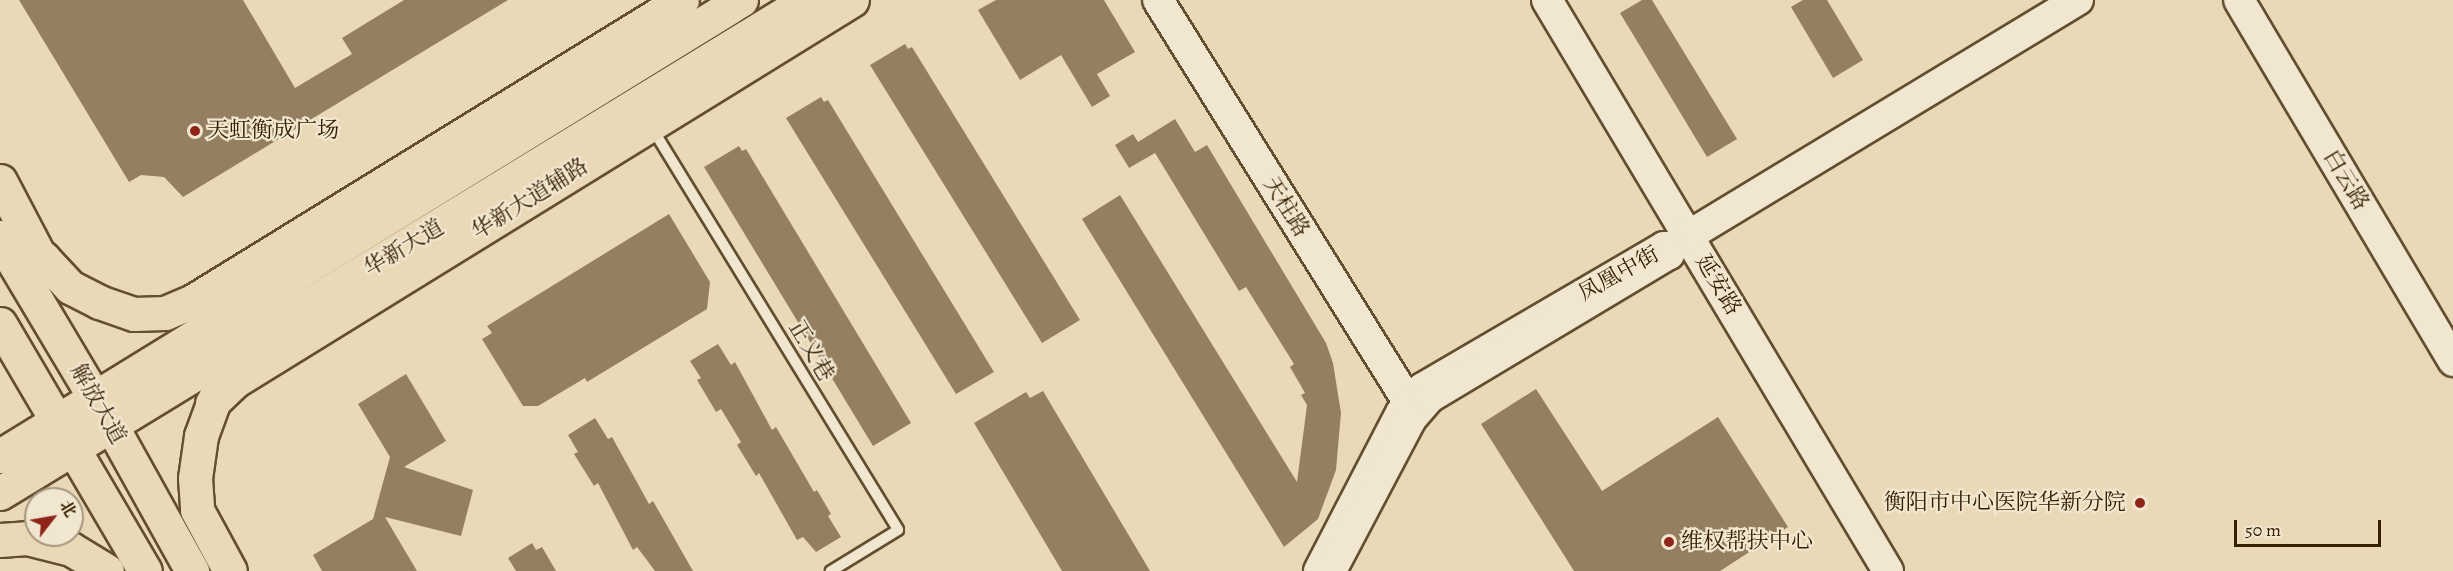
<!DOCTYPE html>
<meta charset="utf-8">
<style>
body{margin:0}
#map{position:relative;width:2453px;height:571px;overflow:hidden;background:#ead9b7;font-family:Alegreya,"Noto Serif SC",serif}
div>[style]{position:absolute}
.building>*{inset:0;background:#948060}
.roads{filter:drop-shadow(2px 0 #634e2f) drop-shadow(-2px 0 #634e2f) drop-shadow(0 2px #634e2f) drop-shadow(0 -2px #634e2f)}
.lane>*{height:10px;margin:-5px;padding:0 5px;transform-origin:5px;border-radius:5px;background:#f1e6d0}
.secondary>*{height:30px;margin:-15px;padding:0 15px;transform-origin:15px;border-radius:15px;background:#f1e6d0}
.primary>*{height:33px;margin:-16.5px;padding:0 16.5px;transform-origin:16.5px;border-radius:16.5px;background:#ead9b7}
.highway>*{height:33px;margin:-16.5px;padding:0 16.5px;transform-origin:16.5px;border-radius:16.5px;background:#ead9b7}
.dots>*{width:16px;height:16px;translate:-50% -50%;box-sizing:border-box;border:3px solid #f1e6d0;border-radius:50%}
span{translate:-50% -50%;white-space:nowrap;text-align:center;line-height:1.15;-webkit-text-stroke:4.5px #f1e6d0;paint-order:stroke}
.poi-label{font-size:22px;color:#362002}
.left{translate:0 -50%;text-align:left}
.right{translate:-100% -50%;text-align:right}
.street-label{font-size:22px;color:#362002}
.north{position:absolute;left:24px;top:487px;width:60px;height:60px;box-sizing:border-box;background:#f1e6d0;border:2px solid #a6977e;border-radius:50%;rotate:59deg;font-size:16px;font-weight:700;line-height:24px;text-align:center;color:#362002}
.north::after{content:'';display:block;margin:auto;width:21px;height:27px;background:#8f2418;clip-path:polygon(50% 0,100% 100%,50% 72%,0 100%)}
.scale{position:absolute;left:2234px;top:520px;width:147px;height:27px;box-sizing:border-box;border:3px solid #362002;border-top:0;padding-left:8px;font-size:18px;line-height:21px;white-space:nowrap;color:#362002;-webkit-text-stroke:4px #f1e6d0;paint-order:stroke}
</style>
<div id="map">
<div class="building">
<i style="clip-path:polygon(19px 0,243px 0,295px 88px,352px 54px,342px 38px,404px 0,508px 0,183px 197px,164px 177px,141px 175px,129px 182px)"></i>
<i style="clip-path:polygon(996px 0,1104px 0,1135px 52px,1097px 74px,1110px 96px,1092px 107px,1061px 55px,1020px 80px,978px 10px)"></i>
<i style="clip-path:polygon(1642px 0,1652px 0,1737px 139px,1707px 157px,1620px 13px)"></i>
<i style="clip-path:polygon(1803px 0,1827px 0,1863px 60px,1833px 78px,1791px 7px)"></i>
<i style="clip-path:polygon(905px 44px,908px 49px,912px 47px,1080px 320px,1042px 343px,870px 65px)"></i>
<i style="clip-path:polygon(821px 97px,824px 102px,828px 100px,994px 372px,956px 394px,786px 118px)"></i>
<i style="clip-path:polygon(1175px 119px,1195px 152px,1207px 145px,1326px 343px,1333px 363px,1341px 413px,1336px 470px,1318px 519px,1284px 547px,1082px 219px,1120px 195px,1297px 482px,1307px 405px,1301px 395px,1305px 393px,1290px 367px,1294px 364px,1246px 287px,1239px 291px,1155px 153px,1129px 168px,1115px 145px,1133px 134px,1138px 142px)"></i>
<i style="clip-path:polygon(739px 146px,742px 151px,746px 149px,911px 423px,873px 446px,704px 167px)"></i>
<i style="clip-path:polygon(669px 214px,710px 282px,707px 309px,587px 382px,585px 378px,538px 406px,523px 406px,482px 339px,492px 333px,487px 326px)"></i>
<i style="clip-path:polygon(718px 344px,731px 365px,735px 362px,772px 430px,776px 427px,814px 492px,817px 490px,831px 514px,828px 516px,841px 537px,816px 552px,803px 537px,797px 540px,759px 473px,756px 476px,737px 445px,741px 442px,721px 409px,716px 412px,697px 380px,701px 378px,690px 361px)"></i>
<i style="clip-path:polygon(406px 374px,446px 441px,404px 467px,473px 490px,461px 536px,385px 517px,417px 571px,322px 571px,313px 555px,373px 519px,390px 457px,358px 404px)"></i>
<i style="clip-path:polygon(1536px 389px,1602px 491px,1718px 417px,1788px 527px,1720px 571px,1574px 571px,1481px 424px)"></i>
<i style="clip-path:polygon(1043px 391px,1150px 571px,1062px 571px,974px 423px,1026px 392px,1030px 398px)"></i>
<i style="clip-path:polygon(595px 418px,608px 439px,612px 437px,649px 504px,653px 501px,693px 571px,655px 571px,637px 547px,633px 550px,598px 483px,594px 486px,574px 454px,578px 452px,568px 435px)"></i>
<i style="clip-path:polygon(532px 543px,536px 550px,542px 547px,556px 571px,516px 571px,508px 558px)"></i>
</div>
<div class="roads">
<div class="lane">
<i style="left:652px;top:128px;width:471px;rotate:58.5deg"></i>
<i style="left:898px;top:530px;width:79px;rotate:148.5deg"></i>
</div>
<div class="secondary">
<i style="left:1158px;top:0;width:486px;rotate:58.1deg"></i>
<i style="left:1547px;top:0;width:665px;rotate:59.15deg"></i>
<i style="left:2239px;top:0;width:420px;rotate:59.3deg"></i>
<i style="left:1688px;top:236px;width:456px;rotate:-31.2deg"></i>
<i style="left:1319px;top:571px;width:178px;rotate:-62.6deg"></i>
<i style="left:1401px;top:413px;width:33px;rotate:-49deg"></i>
<i style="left:1423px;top:388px;width:279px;rotate:-30.3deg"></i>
<i style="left:1664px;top:247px;width:8px"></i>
<i style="left:1672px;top:247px;width:8px;rotate:113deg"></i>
<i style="left:1669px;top:254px;width:279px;rotate:149.1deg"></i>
<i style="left:1430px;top:397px;width:29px;rotate:131deg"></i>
<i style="left:1411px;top:419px;width:172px;rotate:117.8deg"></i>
</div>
<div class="primary">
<i style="left:0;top:181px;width:93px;rotate:62.3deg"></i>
<i style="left:0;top:237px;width:48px;rotate:26deg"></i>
<i style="left:43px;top:258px;width:40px;rotate:47deg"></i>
<i style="left:70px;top:287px;width:33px;rotate:27deg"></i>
<i style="left:99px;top:302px;width:37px;rotate:19deg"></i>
<i style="left:134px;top:314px;width:31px;rotate:-2deg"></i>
<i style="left:165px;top:313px;width:30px;rotate:-23deg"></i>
<i style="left:193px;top:301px;width:574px;rotate:-31.61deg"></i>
<i style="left:220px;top:384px;width:55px;rotate:110.1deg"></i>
<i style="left:201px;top:436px;width:42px;rotate:98.1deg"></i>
<i style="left:195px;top:478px;width:32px;rotate:86deg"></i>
<i style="left:197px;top:510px;width:69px;rotate:61.6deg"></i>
<i style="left:212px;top:403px;width:32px;rotate:-44deg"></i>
<i style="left:235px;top:381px;width:725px;rotate:-31.7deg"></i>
<i style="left:0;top:540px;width:27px;rotate:-4deg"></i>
<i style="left:27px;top:538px;width:45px;rotate:14deg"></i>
<i style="left:71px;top:549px;width:42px;rotate:31.4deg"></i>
</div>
<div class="highway">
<i style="left:593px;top:55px;width:65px;rotate:-8deg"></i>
<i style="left:0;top:239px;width:219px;rotate:59.2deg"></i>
<i style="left:112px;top:427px;width:165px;rotate:60.9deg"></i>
<i style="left:0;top:324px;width:286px;rotate:59.6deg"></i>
<i style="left:0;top:456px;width:870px;rotate:-31.61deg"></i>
<i style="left:0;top:493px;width:946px;rotate:-31.42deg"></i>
</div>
</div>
<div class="dots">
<i style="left:195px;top:131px;background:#8f2418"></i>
<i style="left:2140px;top:503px;background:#8f2418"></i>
<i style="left:1669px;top:542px;background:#8f2418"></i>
</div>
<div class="poi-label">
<span class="left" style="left:207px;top:131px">天虹衡成广场</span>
<span class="right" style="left:2126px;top:503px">衡阳市中心医院华新分院</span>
<span class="left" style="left:1681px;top:542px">维权帮扶中心</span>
</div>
<div class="street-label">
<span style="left:2346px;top:180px;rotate:59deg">白云路</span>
<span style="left:530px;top:199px;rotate:-32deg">华新大道辅路</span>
<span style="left:1286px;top:207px;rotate:58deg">天柱路</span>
<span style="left:404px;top:248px;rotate:-31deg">华新大道</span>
<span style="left:1619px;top:274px;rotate:-29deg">凤凰中街</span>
<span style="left:1718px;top:285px;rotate:59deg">延安路</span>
<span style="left:811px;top:351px;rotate:59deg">正义巷</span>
<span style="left:98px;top:404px;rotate:60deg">解放大道</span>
</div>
<div class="north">北</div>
<div class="scale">50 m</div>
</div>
